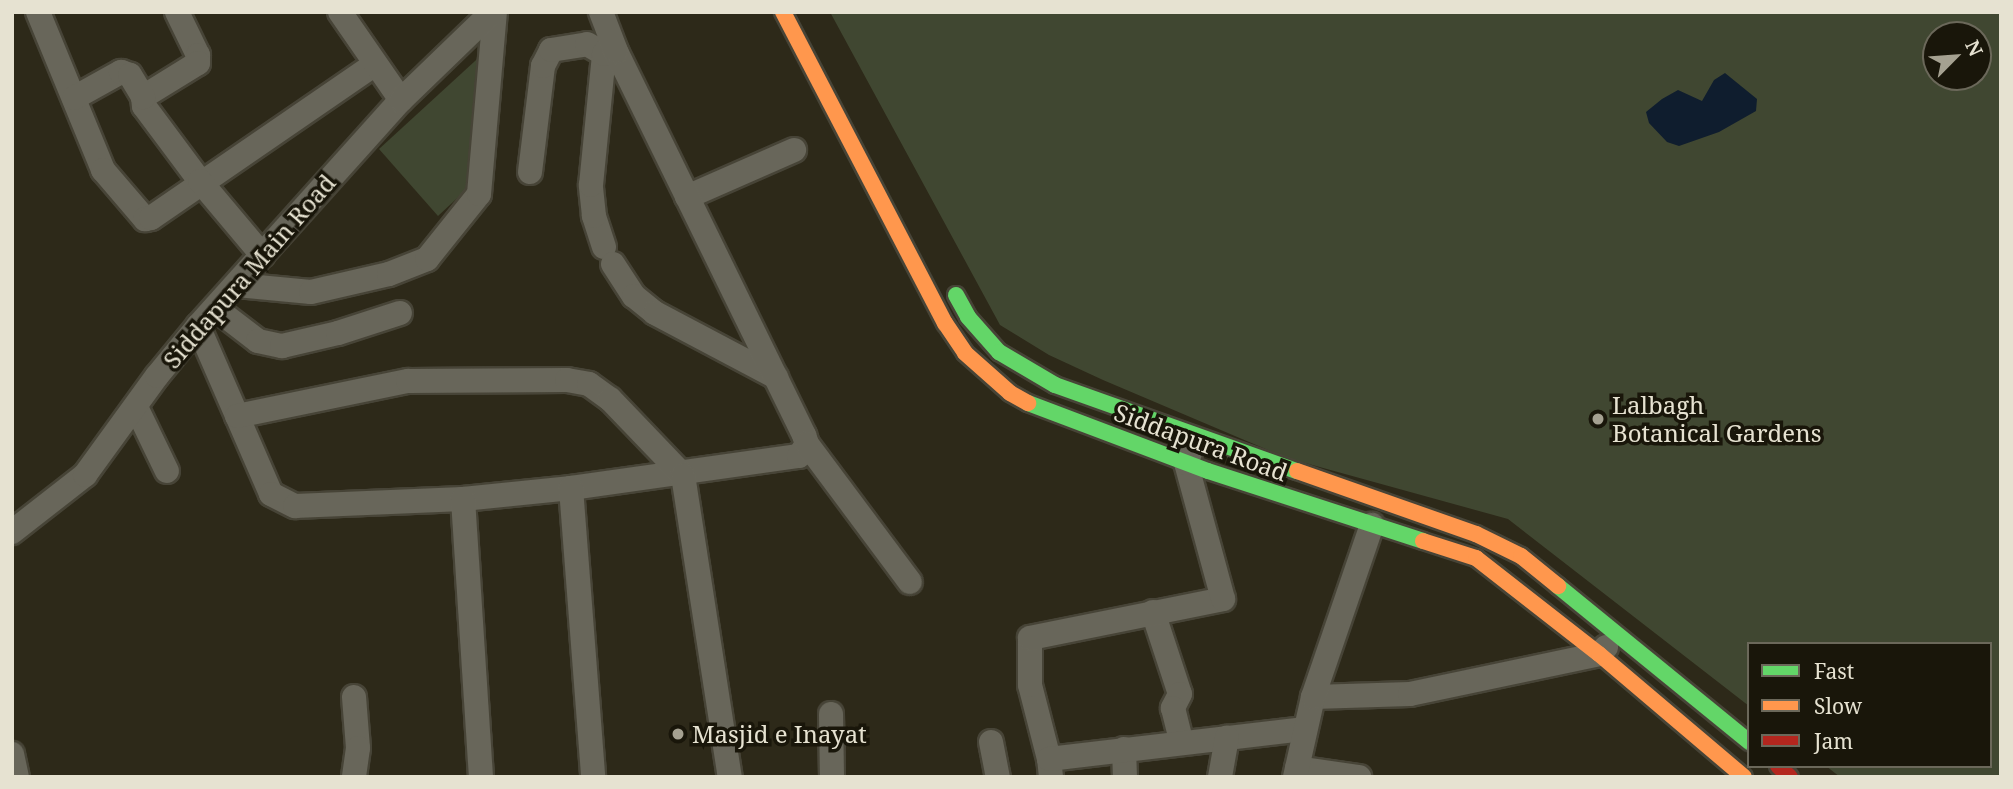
<!DOCTYPE html>
<style>
body{margin:0}
#map{position:relative;width:2013px;height:789px;overflow:hidden;background:#2d2919;font-family:"Noto Serif",serif}
div>[style]{position:absolute}
.green>*{inset:0;background:#404731}
.water>*{inset:0;background:#0f1d2e}
.roads{filter:drop-shadow(2px 0 #474437) drop-shadow(-2px 0 #474437) drop-shadow(0 2px #474437) drop-shadow(0 -2px #474437)}
.street>*{height:24px;margin:-12px;padding:0 12px;transform-origin:12px;border-radius:12px;background:#68665a}
.fast>*{height:16px;margin:-8px;padding:0 8px;transform-origin:8px;border-radius:8px;background:#63d668}
.slow>*{height:16px;margin:-8px;padding:0 8px;transform-origin:8px;border-radius:8px;background:#ff974d}
.jam>*{height:16px;margin:-8px;padding:0 8px;transform-origin:8px;border-radius:8px;background:#b3261e}
.dots>*{width:19px;height:19px;translate:-50% -50%;box-sizing:border-box;border:4px solid #19160a;border-radius:50%}
span{translate:-50% -50%;white-space:nowrap;text-align:center;line-height:1.15;-webkit-text-stroke:7px #19160a;paint-order:stroke}
.street-label{font-size:24px;color:#e6e2d1}
.poi-label{font-size:24px;color:#e6e2d1}
.left{translate:0 -50%;text-align:left}
.frame{position:absolute;inset:0;border:14px solid #e6e2d1;pointer-events:none}
.legend{position:absolute;left:1747px;top:642px;width:245px;height:126px;box-sizing:border-box;background:#19160a;border:2px solid #6b685a;margin:0;padding:9px 12px;list-style:none;font-size:21px;color:#e6e2d1}
.legend li{display:flex;align-items:center;gap:14px;height:35px}
.legend b{width:35px;border:2px solid #6b685a}
.north{position:absolute;left:1922px;top:21px;width:70px;height:70px;box-sizing:border-box;background:#19160a;border:2px solid #6b685a;border-radius:50%;rotate:65deg;font-size:19px;font-weight:700;line-height:28px;text-align:center;color:#e6e2d1}
.north::after{content:'';display:block;margin:auto;width:24px;height:32px;background:#a5a191;clip-path:polygon(50% 0,100% 100%,50% 72%,0 100%)}
</style>
<div id="map">
<div class="green">
<i style="clip-path:polygon(evenodd,830px 12px,2001px 12px,2001px 777px,1840px 777px,1826px 766px,1990px 766px,1990px 644px,1749px 644px,1749px 706px,1508px 519px,1287px 458px,1103px 380px,1049px 355px,1000px 325px,830px 12px,1936px 35px,1978px 35px,1978px 77px,1936px 77px,1936px 35px)"></i>
<i style="clip-path:polygon(487px 50px,480px 177px,438px 216px,379px 149px)"></i>
</div>
<div class="water">
<i style="clip-path:polygon(1725px 73px,1757px 99px,1756px 111px,1719px 132px,1679px 146px,1667px 142px,1649px 123px,1646px 112px,1662px 99px,1678px 90px,1702px 101px,1714px 80px)"></i>
</div>
<div class="roads">
<div class="street">
<i style="left:38px;top:12px;width:171px;rotate:67.6deg"></i>
<i style="left:103px;top:170px;width:65px;rotate:49.4deg"></i>
<i style="left:145px;top:219px;width:6px;rotate:-9deg"></i>
<i style="left:151px;top:218px;width:270px;rotate:-34.5deg"></i>
<i style="left:177px;top:12px;width:48px;rotate:64deg"></i>
<i style="left:198px;top:55px;width:8px;rotate:90deg"></i>
<i style="left:198px;top:63px;width:65px;rotate:148.3deg"></i>
<i style="left:143px;top:97px;width:9px;rotate:84deg"></i>
<i style="left:144px;top:106px;width:94px;rotate:53.3deg"></i>
<i style="left:200px;top:181px;width:97px;rotate:50deg"></i>
<i style="left:340px;top:12px;width:107px;rotate:55.3deg"></i>
<i style="left:74px;top:98px;width:54px;rotate:-29deg"></i>
<i style="left:121px;top:72px;width:9px;rotate:18deg"></i>
<i style="left:130px;top:75px;width:26px;rotate:59deg"></i>
<i style="left:530px;top:172px;width:107px;rotate:-83deg"></i>
<i style="left:543px;top:66px;width:18px;rotate:-63deg"></i>
<i style="left:551px;top:50px;width:36px;rotate:-9deg"></i>
<i style="left:587px;top:44px;width:20px;rotate:30deg"></i>
<i style="left:687px;top:197px;width:117px;rotate:-23.7deg"></i>
<i style="left:604px;top:247px;width:33px;rotate:-108deg"></i>
<i style="left:594px;top:216px;width:31px;rotate:-96deg"></i>
<i style="left:591px;top:185px;width:132px;rotate:-84.3deg"></i>
<i style="left:604px;top:54px;width:14px;rotate:-54deg"></i>
<i style="left:613px;top:264px;width:38px;rotate:57deg"></i>
<i style="left:634px;top:296px;width:27px;rotate:39deg"></i>
<i style="left:655px;top:313px;width:137px;rotate:27.9deg"></i>
<i style="left:237px;top:285px;width:74px;rotate:5.4deg"></i>
<i style="left:311px;top:292px;width:80px;rotate:-13deg"></i>
<i style="left:389px;top:274px;width:41px;rotate:-21.5deg"></i>
<i style="left:427px;top:259px;width:83px;rotate:-51.3deg"></i>
<i style="left:479px;top:194px;width:183px;rotate:-85deg"></i>
<i style="left:215px;top:308px;width:54px;rotate:37.5deg"></i>
<i style="left:258px;top:341px;width:25px;rotate:12deg"></i>
<i style="left:282px;top:346px;width:57px;rotate:-13.1deg"></i>
<i style="left:338px;top:333px;width:65px;rotate:-17.9deg"></i>
<i style="left:198px;top:326px;width:183px;rotate:66.5deg"></i>
<i style="left:271px;top:494px;width:27px;rotate:27deg"></i>
<i style="left:295px;top:506px;width:168px;rotate:-2.4deg"></i>
<i style="left:463px;top:499px;width:109px;rotate:-5.8deg"></i>
<i style="left:571px;top:488px;width:230px;rotate:-8deg"></i>
<i style="left:799px;top:456px;width:14px;rotate:-56deg"></i>
<i style="left:807px;top:444px;width:9px;rotate:-108deg"></i>
<i style="left:804px;top:435px;width:428px;rotate:-116.1deg"></i>
<i style="left:616px;top:51px;width:42px;rotate:-111deg"></i>
<i style="left:136px;top:407px;width:71px;rotate:64.2deg"></i>
<i style="left:237px;top:416px;width:175px;rotate:-11.6deg"></i>
<i style="left:408px;top:381px;width:159px;rotate:-0.4deg"></i>
<i style="left:567px;top:380px;width:22px;rotate:10deg"></i>
<i style="left:589px;top:384px;width:26px;rotate:36deg"></i>
<i style="left:610px;top:399px;width:105px;rotate:46.2deg"></i>
<i style="left:683px;top:475px;width:306px;rotate:81.2deg"></i>
<i style="left:807px;top:444px;width:172px;rotate:53.3deg"></i>
<i style="left:571px;top:488px;width:290px;rotate:85.6deg"></i>
<i style="left:463px;top:499px;width:279px;rotate:86.3deg"></i>
<i style="left:12px;top:532px;width:93px;rotate:-38deg"></i>
<i style="left:85px;top:475px;width:122px;rotate:-54deg"></i>
<i style="left:157px;top:376px;width:65px;rotate:-50.6deg"></i>
<i style="left:198px;top:326px;width:304px;rotate:-48.1deg"></i>
<i style="left:401px;top:100px;width:127px;rotate:-44deg"></i>
<i style="left:1153px;top:612px;width:86px;rotate:71.8deg"></i>
<i style="left:1180px;top:694px;width:16px;rotate:117deg"></i>
<i style="left:1173px;top:708px;width:36px;rotate:76deg"></i>
<i style="left:354px;top:697px;width:51px;rotate:85.5deg"></i>
<i style="left:358px;top:748px;width:29px;rotate:98deg"></i>
<i style="left:1313px;top:697px;width:97px;rotate:-1.8deg"></i>
<i style="left:1410px;top:694px;width:193px;rotate:-11.9deg"></i>
<i style="left:1599px;top:654px;width:10px;rotate:-45deg"></i>
<i style="left:831px;top:714px;width:63px;rotate:89.1deg"></i>
<i style="left:991px;top:742px;width:36px;rotate:79deg"></i>
<i style="left:1124px;top:749px;width:28px;rotate:88deg"></i>
<i style="left:12px;top:754px;width:24px;rotate:78deg"></i>
<i style="left:1049px;top:759px;width:76px;rotate:-104.4deg"></i>
<i style="left:1030px;top:685px;width:47px;rotate:-90deg"></i>
<i style="left:1030px;top:638px;width:197px;rotate:-11.4deg"></i>
<i style="left:1223px;top:599px;width:141px;rotate:-105.2deg"></i>
<i style="left:1186px;top:463px;width:11px;rotate:-68deg"></i>
<i style="left:1297px;top:768px;width:63px;rotate:8.3deg"></i>
<i style="left:1051px;top:777px;width:18px;rotate:-96deg"></i>
<i style="left:1049px;top:759px;width:258px;rotate:-6.7deg"></i>
<i style="left:1220px;top:777px;width:40px;rotate:-80deg"></i>
<i style="left:1295px;top:777px;width:82px;rotate:-77.3deg"></i>
<i style="left:1313px;top:697px;width:182px;rotate:-71.1deg"></i>
</div>
<div class="fast">
<i style="left:956px;top:295px;width:25px;rotate:61deg"></i>
<i style="left:968px;top:317px;width:47px;rotate:48.5deg"></i>
<i style="left:999px;top:352px;width:65px;rotate:30.5deg"></i>
<i style="left:1055px;top:385px;width:257px;rotate:19.6deg"></i>
<i style="left:1028px;top:403px;width:192px;rotate:20.7deg"></i>
<i style="left:1208px;top:471px;width:226px;rotate:18deg"></i>
<i style="left:1558px;top:586px;width:247px;rotate:39.2deg"></i>
</div>
<div class="slow">
<i style="left:783px;top:12px;width:351px;rotate:62.5deg"></i>
<i style="left:945px;top:323px;width:36px;rotate:56deg"></i>
<i style="left:965px;top:353px;width:60px;rotate:41.6deg"></i>
<i style="left:1010px;top:393px;width:21px;rotate:29deg"></i>
<i style="left:1297px;top:471px;width:190px;rotate:19.4deg"></i>
<i style="left:1476px;top:534px;width:50px;rotate:26.1deg"></i>
<i style="left:1521px;top:556px;width:48px;rotate:39deg"></i>
<i style="left:1423px;top:541px;width:56px;rotate:17.8deg"></i>
<i style="left:1476px;top:558px;width:156px;rotate:38deg"></i>
<i style="left:1599px;top:654px;width:190px;rotate:40.3deg"></i>
</div>
<div class="jam">
<i style="left:1778px;top:766px;width:16px;rotate:43deg"></i>
</div>
</div>
<div class="dots">
<i style="left:1598px;top:419px;background:#a5a191"></i>
<i style="left:678px;top:734px;background:#a5a191"></i>
</div>
<div class="street-label">
<span style="left:249px;top:271px;rotate:-49deg">Siddapura Main Road</span>
<span style="left:1201px;top:442px;rotate:20deg">Siddapura Road</span>
</div>
<div class="poi-label">
<span class="left" style="left:1612px;top:419px">Lalbagh<br>Botanical Gardens</span>
<span class="left" style="left:692px;top:734px">Masjid e Inayat</span>
</div>
<div class="frame"></div>
<ul class="legend">
<li><b style="height:9px;background:#63d668"></b>Fast</li>
<li><b style="height:9px;background:#ff974d"></b>Slow</li>
<li><b style="height:9px;background:#b3261e"></b>Jam</li>
</ul>
<div class="north">N</div>
</div>
